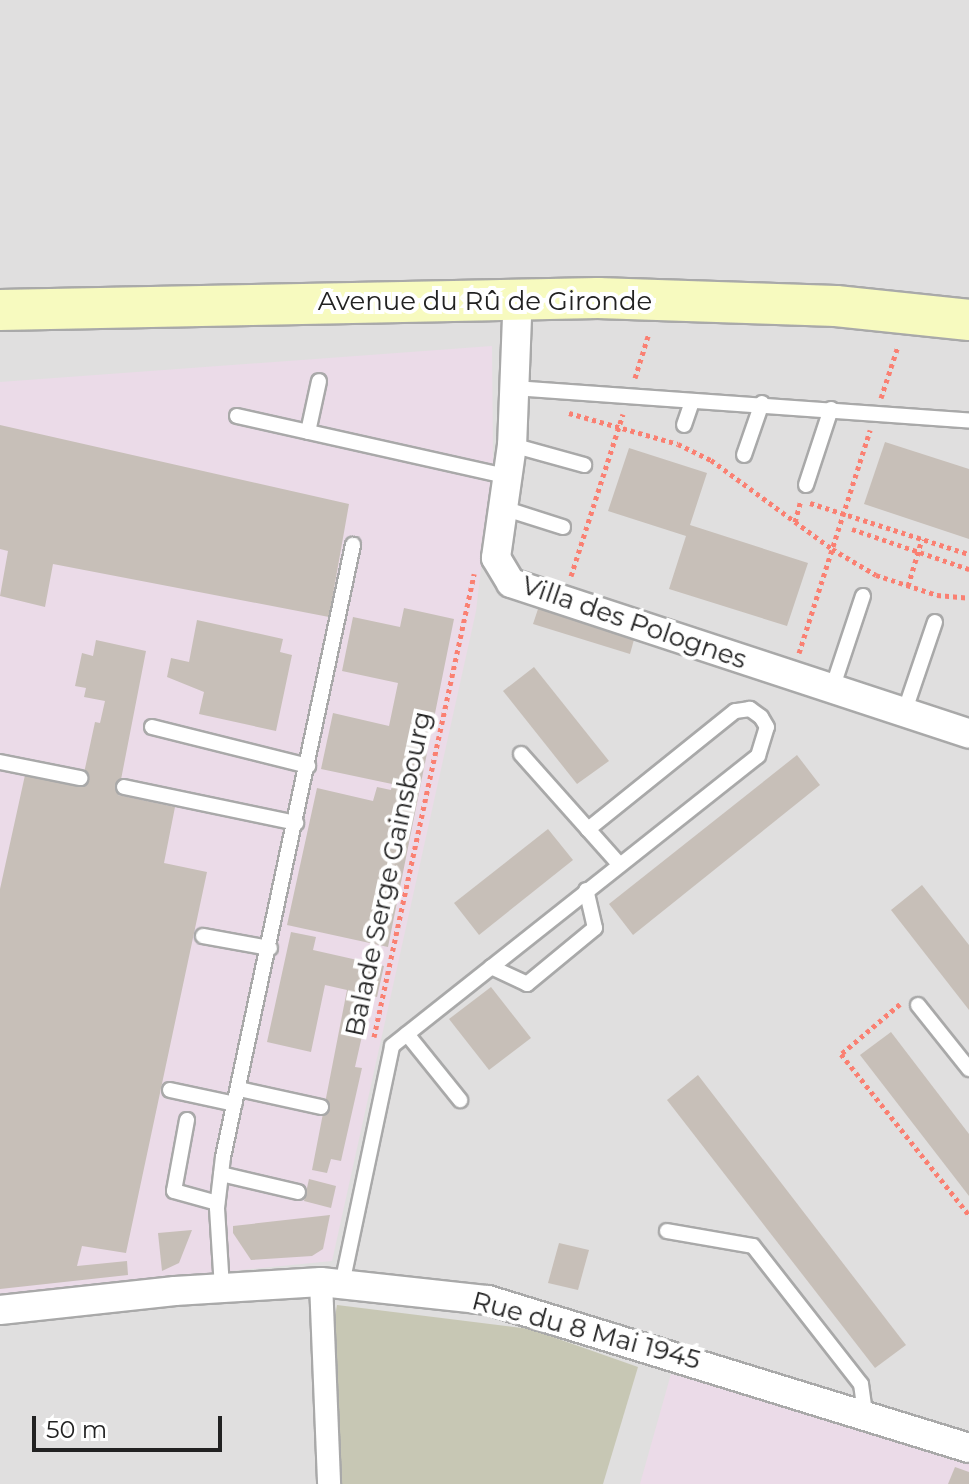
<!DOCTYPE html>
<meta charset="utf-8">
<style>
body{margin:0}
#map{position:relative;width:969px;height:1484px;overflow:hidden;background:#f2efe9;font-family:Montserrat,sans-serif}
div>[style]{position:absolute}
.residential>*{inset:0;background:#e0dfdf}
.industrial>*{inset:0;background:#ebdbe8}
.construction>*{inset:0;background:#c7c7b4}
.building>*{inset:0;background:#c7bfb8}
.path>*{height:5px;margin-top:-2.5px;transform-origin:0;background:repeating-linear-gradient(90deg,#fa8072 0 4px,transparent 0 8px)}
.roads{filter:drop-shadow(2px 0 #a9a9a9) drop-shadow(-2px 0 #a9a9a9) drop-shadow(0 2px #a9a9a9) drop-shadow(0 -2px #a9a9a9)}
.service>*{height:14px;margin:-7px;padding:0 7px;transform-origin:7px;border-radius:7px;background:#fff}
.pedestrian>*{height:22px;margin:-11px;padding:0 11px;transform-origin:11px;border-radius:11px;background:#fff}
.minor>*{height:28px;margin:-14px;padding:0 14px;transform-origin:14px;border-radius:14px;background:#fff}
.secondary>*{height:40px;margin:-20px;padding:0 20px;transform-origin:20px;border-radius:20px;background:#f7fabf}
span{translate:-50% -50%;white-space:nowrap;text-align:center;line-height:1.15;-webkit-text-stroke:8px #fff;paint-order:stroke}
.street-label{font-size:26px;color:#222}
.scale{position:absolute;left:32px;top:1416px;width:190px;height:36px;box-sizing:border-box;border:4px solid #222;border-top:0;padding-left:10px;font-size:24px;line-height:28px;white-space:nowrap;color:#222;-webkit-text-stroke:6px #fff;paint-order:stroke}
</style>
<div id="map">
<div class="residential">
<i style="clip-path:polygon(0 0,969px 0,969px 1484px,0 1484px)"></i>
</div>
<div class="industrial">
<i style="clip-path:polygon(492px 346px,493px 464px,476px 611px,332px 1261px,0 1294px,0 382px)"></i>
<i style="clip-path:polygon(671px 1374px,856px 1425px,969px 1463px,969px 1484px,640px 1484px)"></i>
</div>
<div class="construction">
<i style="clip-path:polygon(337px 1305px,530px 1329px,638px 1367px,603px 1484px,333px 1484px,326px 1369px)"></i>
</div>
<div class="building">
<i style="clip-path:polygon(0 425px,349px 504px,329px 617px,53px 564px,45px 607px,0 596px,8px 551px,0 549px)"></i>
<i style="clip-path:polygon(885px 442px,969px 469px,969px 539px,864px 504px)"></i>
<i style="clip-path:polygon(629px 448px,707px 473px,690px 525px,808px 563px,787px 626px,669px 589px,686px 536px,608px 511px)"></i>
<i style="clip-path:polygon(539px 606px,635px 636px,630px 654px,533px 624px)"></i>
<i style="clip-path:polygon(404px 608px,454px 619px,388px 947px,287px 925px,317px 788px,373px 801px,377px 787px,391px 790px,392px 784px,321px 769px,333px 713px,389px 726px,398px 683px,342px 671px,353px 617px,400px 627px)"></i>
<i style="clip-path:polygon(197px 620px,283px 639px,280px 652px,292px 655px,276px 731px,199px 714px,204px 692px,167px 677px,171px 658px,189px 662px)"></i>
<i style="clip-path:polygon(96px 640px,146px 651px,118px 795px,175px 807px,164px 863px,207px 872px,126px 1253px,82px 1246px,77px 1266px,127px 1261px,128px 1275px,0 1289px,0 889px,25px 775px,81px 787px,95px 722px,100px 723px,105px 701px,84px 697px,86px 688px,75px 686px,82px 653px,93px 656px)"></i>
<i style="clip-path:polygon(534px 667px,609px 761px,577px 784px,503px 691px)"></i>
<i style="clip-path:polygon(797px 755px,820px 785px,633px 935px,609px 904px)"></i>
<i style="clip-path:polygon(548px 829px,573px 860px,479px 935px,454px 903px)"></i>
<i style="clip-path:polygon(922px 885px,969px 945px,969px 1010px,891px 910px)"></i>
<i style="clip-path:polygon(291px 932px,316px 937px,313px 950px,384px 966px,377px 997px,371px 996px,355px 1067px,362px 1068px,341px 1161px,331px 1159px,327px 1173px,312px 1170px,347px 990px,325px 985px,311px 1052px,267px 1042px)"></i>
<i style="clip-path:polygon(491px 987px,531px 1038px,489px 1070px,449px 1019px)"></i>
<i style="clip-path:polygon(891px 1032px,969px 1134px,969px 1196px,860px 1055px)"></i>
<i style="clip-path:polygon(698px 1075px,906px 1345px,875px 1368px,667px 1100px)"></i>
<i style="clip-path:polygon(309px 1179px,336px 1186px,331px 1208px,304px 1201px)"></i>
<i style="clip-path:polygon(330px 1215px,323px 1249px,312px 1256px,251px 1260px,233px 1233px,233px 1226px)"></i>
<i style="clip-path:polygon(192px 1230px,179px 1263px,162px 1271px,158px 1233px)"></i>
<i style="clip-path:polygon(559px 1243px,589px 1250px,578px 1290px,548px 1283px)"></i>
<i style="clip-path:polygon(955px 1467px,969px 1472px,969px 1484px,948px 1484px)"></i>
</div>
<div class="path">
<i style="left:635px;top:378px;width:47px;rotate:-72.7deg"></i>
<i style="left:881px;top:398px;width:55px;rotate:-71.9deg"></i>
<i style="left:569px;top:413px;width:113px;rotate:15.9deg"></i>
<i style="left:678px;top:444px;width:37px;rotate:26deg"></i>
<i style="left:711px;top:460px;width:150px;rotate:36.3deg"></i>
<i style="left:832px;top:549px;width:51px;rotate:30.6deg"></i>
<i style="left:876px;top:575px;width:64px;rotate:18.2deg"></i>
<i style="left:937px;top:595px;width:32px;rotate:5deg"></i>
<i style="left:810px;top:503px;width:167px;rotate:17.8deg"></i>
<i style="left:795px;top:522px;width:23px;rotate:-75deg"></i>
<i style="left:852px;top:529px;width:124px;rotate:18.9deg"></i>
<i style="left:571px;top:576px;width:170px;rotate:-72.2deg"></i>
<i style="left:908px;top:586px;width:49px;rotate:-73.4deg"></i>
<i style="left:799px;top:653px;width:234px;rotate:-72.3deg"></i>
<i style="left:900px;top:1004px;width:77px;rotate:139.7deg"></i>
<i style="left:841px;top:1054px;width:206px;rotate:51.5deg"></i>
<i style="left:374px;top:1037px;width:474px;rotate:-77.8deg"></i>
</div>
<div class="roads">
<div class="service">
<i style="left:514px;top:388px;width:456px;rotate:4.1deg"></i>
<i style="left:237px;top:416px;width:279px;rotate:12.6deg"></i>
<i style="left:684px;top:425px;width:24px;rotate:-71deg"></i>
<i style="left:308px;top:432px;width:52px;rotate:-77.8deg"></i>
<i style="left:512px;top:445px;width:75px;rotate:15.5deg"></i>
<i style="left:744px;top:455px;width:55px;rotate:-70.9deg"></i>
<i style="left:806px;top:485px;width:80px;rotate:-71.8deg"></i>
<i style="left:503px;top:508px;width:63px;rotate:17.6deg"></i>
<i style="left:832px;top:689px;width:98px;rotate:-71.6deg"></i>
<i style="left:904px;top:713px;width:96px;rotate:-71.2deg"></i>
<i style="left:152px;top:727px;width:161px;rotate:14deg"></i>
<i style="left:521px;top:754px;width:147px;rotate:48.3deg"></i>
<i style="left:0;top:762px;width:82px;rotate:11.3deg"></i>
<i style="left:124px;top:787px;width:176px;rotate:11.8deg"></i>
<i style="left:203px;top:936px;width:68px;rotate:10.2deg"></i>
<i style="left:491px;top:967px;width:40px;rotate:25deg"></i>
<i style="left:527px;top:984px;width:88px;rotate:-39.5deg"></i>
<i style="left:595px;top:928px;width:39px;rotate:-103deg"></i>
<i style="left:918px;top:1005px;width:82px;rotate:51.4deg"></i>
<i style="left:407px;top:1034px;width:85px;rotate:51.2deg"></i>
<i style="left:239px;top:1089px;width:84px;rotate:12.4deg"></i>
<i style="left:170px;top:1090px;width:66px;rotate:12.2deg"></i>
<i style="left:187px;top:1120px;width:72px;rotate:100.4deg"></i>
<i style="left:174px;top:1191px;width:45px;rotate:15.6deg"></i>
<i style="left:221px;top:1174px;width:79px;rotate:13.2deg"></i>
<i style="left:667px;top:1231px;width:87px;rotate:9.9deg"></i>
<i style="left:753px;top:1246px;width:175px;rotate:52deg"></i>
<i style="left:861px;top:1384px;width:30px;rotate:82deg"></i>
<i style="left:342px;top:1284px;width:243px;rotate:-78.1deg"></i>
<i style="left:392px;top:1046px;width:467px;rotate:-38.4deg"></i>
<i style="left:758px;top:756px;width:30px;rotate:-73deg"></i>
<i style="left:767px;top:727px;width:12px;rotate:-121deg"></i>
<i style="left:761px;top:717px;width:14px;rotate:-144deg"></i>
<i style="left:750px;top:709px;width:15px;rotate:172deg"></i>
<i style="left:735px;top:711px;width:189px;rotate:141.2deg"></i>
<i style="left:222px;top:1288px;width:80px;rotate:-93.6deg"></i>
<i style="left:217px;top:1208px;width:51px;rotate:-83.3deg"></i>
<i style="left:223px;top:1157px;width:626px;rotate:-78.01deg"></i>
</div>
<div class="pedestrian">
<i style="left:321px;top:1282px;width:202px;rotate:87.7deg"></i>
</div>
<div class="minor">
<i style="left:517px;top:317px;width:128px;rotate:92.2deg"></i>
<i style="left:512px;top:445px;width:114px;rotate:98.1deg"></i>
<i style="left:496px;top:558px;width:29px;rotate:59deg"></i>
<i style="left:511px;top:583px;width:482px;rotate:18.2deg"></i>
<i style="left:0;top:1310px;width:176px;rotate:-6.2deg"></i>
<i style="left:175px;top:1291px;width:146px;rotate:-3.5deg"></i>
<i style="left:321px;top:1282px;width:168px;rotate:6.2deg"></i>
<i style="left:488px;top:1300px;width:503px;rotate:17.1deg"></i>
</div>
<div class="secondary">
<i style="left:0;top:310px;width:598px;rotate:-1.15deg"></i>
<i style="left:598px;top:298px;width:238px;rotate:1.9deg"></i>
<i style="left:836px;top:306px;width:134px;rotate:6deg"></i>
</div>
</div>
<div class="street-label">
<span style="left:485px;top:302px">Avenue du Rû de Gironde</span>
<span style="left:634px;top:623px;rotate:19deg">Villa des Polognes</span>
<span style="left:389px;top:874px;rotate:-78deg">Balade Serge Gainsbourg</span>
<span style="left:586px;top:1331px;rotate:15deg">Rue du 8 Mai 1945</span>
</div>
<div class="scale">50 m</div>
</div>
